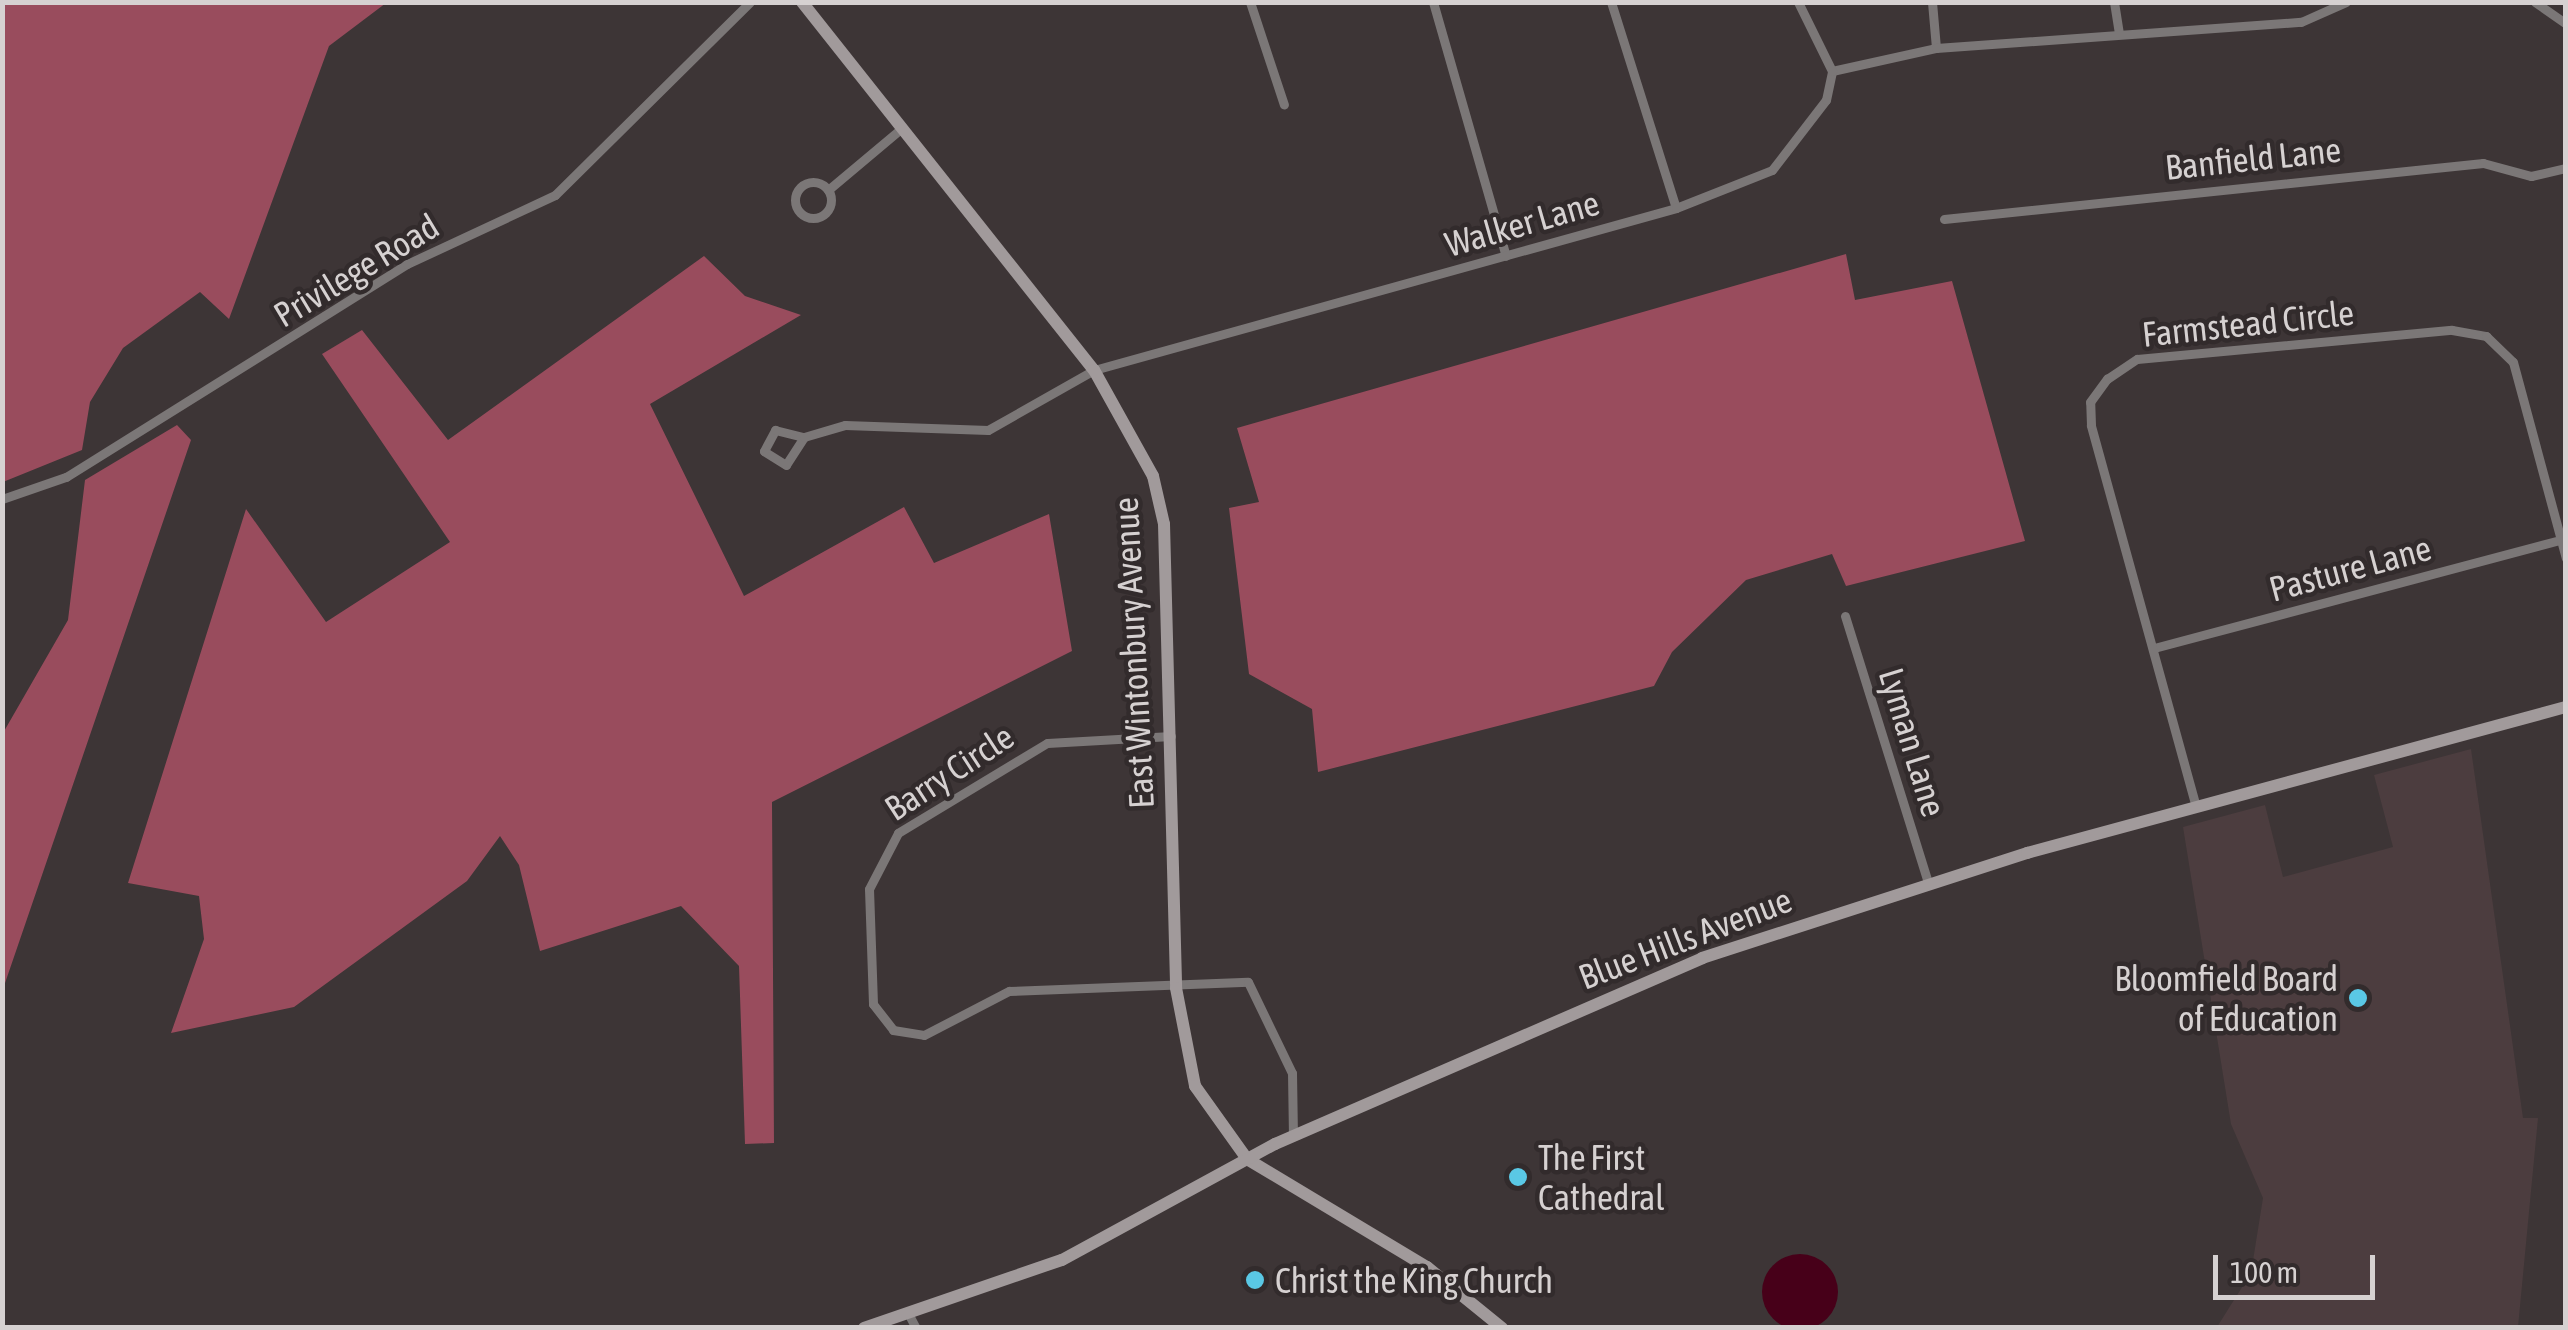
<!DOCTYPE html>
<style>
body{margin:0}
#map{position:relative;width:2568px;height:1330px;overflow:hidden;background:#3d3536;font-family:"Asap Condensed",sans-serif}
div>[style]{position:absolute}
.built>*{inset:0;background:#4c3d3f}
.forest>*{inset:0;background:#994c5d}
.water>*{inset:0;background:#470019}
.round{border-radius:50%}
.minor>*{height:9px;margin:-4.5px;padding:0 4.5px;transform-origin:4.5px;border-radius:4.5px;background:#7b7777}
.minor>.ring{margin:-4.5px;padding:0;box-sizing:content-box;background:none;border:9px solid #7b7777;border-radius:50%}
.secondary>*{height:12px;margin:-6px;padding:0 6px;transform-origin:6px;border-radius:6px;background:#a19a9b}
.dots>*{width:28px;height:28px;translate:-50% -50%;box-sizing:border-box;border:5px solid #322b2c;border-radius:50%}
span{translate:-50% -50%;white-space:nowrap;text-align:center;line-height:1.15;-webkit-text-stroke:9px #322b2c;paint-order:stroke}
.street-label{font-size:35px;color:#d6d1d1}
.poi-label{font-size:35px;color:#d6d1d1}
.right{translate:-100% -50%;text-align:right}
.left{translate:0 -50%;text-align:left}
.frame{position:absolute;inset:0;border:5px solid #d6d1d1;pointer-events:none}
.scale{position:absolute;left:2213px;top:1255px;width:162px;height:45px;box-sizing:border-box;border:5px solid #d6d1d1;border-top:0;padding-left:12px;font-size:30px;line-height:35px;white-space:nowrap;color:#d6d1d1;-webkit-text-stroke:8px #322b2c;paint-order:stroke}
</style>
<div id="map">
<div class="built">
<i style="clip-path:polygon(2471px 749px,2523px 1118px,2538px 1118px,2518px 1327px,2217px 1327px,2251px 1273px,2263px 1198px,2231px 1124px,2183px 827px,2265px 805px,2283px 877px,2393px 847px,2374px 775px)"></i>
</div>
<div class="forest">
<i style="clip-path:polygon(2px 3px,386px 3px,329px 46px,229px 319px,200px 292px,123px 348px,90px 402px,82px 450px,3px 482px)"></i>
<i style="clip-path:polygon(1846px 254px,1855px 300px,1952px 281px,2025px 541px,1846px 586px,1832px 554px,1746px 580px,1672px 652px,1654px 686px,1318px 772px,1312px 709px,1249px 674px,1229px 508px,1259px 502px,1237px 428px)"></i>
<i style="clip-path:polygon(704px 256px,745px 296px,801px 315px,650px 404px,744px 596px,904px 507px,934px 563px,1049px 514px,1072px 651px,772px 802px,774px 1143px,745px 1144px,739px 966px,681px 906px,540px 951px,519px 865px,500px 836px,467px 881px,294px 1007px,171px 1033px,204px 939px,199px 896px,128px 883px,246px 509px,326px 622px,450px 542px,322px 354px,362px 330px,448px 440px)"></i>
<i style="clip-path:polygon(177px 425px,191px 440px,3px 989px,3px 733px,68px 620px,85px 480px)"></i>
</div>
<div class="water">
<i class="round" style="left:1762px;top:1254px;width:76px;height:76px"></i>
</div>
<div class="minor">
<i style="left:1250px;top:2px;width:108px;rotate:71.7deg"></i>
<i style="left:1433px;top:2px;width:264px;rotate:74deg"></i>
<i style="left:1611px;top:2px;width:216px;rotate:72.5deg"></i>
<i style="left:1932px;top:2px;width:46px;rotate:85deg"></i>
<i style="left:2114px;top:2px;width:32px;rotate:81deg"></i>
<i style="left:2535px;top:2px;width:38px;rotate:35deg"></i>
<i style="left:1832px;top:71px;width:107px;rotate:-12.5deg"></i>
<i style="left:1936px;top:48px;width:366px;rotate:-4.1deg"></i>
<i style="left:2301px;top:22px;width:49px;rotate:-24deg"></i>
<i class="ring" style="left:795px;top:182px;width:27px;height:27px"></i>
<i style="left:828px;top:190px;width:97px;rotate:-40deg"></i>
<i style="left:1944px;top:219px;width:542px;rotate:-5.93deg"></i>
<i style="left:2483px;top:163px;width:50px;rotate:15.2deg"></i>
<i style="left:2531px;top:176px;width:36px;rotate:-13deg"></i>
<i style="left:804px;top:437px;width:33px;rotate:123deg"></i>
<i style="left:786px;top:465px;width:26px;rotate:-148deg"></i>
<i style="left:764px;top:451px;width:24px;rotate:-62deg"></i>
<i style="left:775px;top:430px;width:30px;rotate:14deg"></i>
<i style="left:804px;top:437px;width:43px;rotate:-16.3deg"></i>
<i style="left:845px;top:425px;width:143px;rotate:2deg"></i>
<i style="left:988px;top:430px;width:122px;rotate:-29.5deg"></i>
<i style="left:1094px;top:370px;width:604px;rotate:-15.55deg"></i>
<i style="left:1676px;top:208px;width:103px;rotate:-21.6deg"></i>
<i style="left:1772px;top:170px;width:88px;rotate:-52.4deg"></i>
<i style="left:1826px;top:100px;width:30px;rotate:-78deg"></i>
<i style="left:1832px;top:71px;width:77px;rotate:-116.2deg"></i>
<i style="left:2px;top:499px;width:68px;rotate:-19deg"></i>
<i style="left:66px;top:477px;width:402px;rotate:-32deg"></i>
<i style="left:407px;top:264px;width:163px;rotate:-25deg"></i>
<i style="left:555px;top:195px;width:274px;rotate:-44.7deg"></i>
<i style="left:1845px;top:616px;width:280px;rotate:72.7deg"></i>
<i style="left:2154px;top:648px;width:420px;rotate:-14.9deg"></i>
<i style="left:1171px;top:736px;width:124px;rotate:176.8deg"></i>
<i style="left:1047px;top:743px;width:174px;rotate:148.9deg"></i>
<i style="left:898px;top:833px;width:63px;rotate:117.4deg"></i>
<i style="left:869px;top:889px;width:115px;rotate:88deg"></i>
<i style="left:873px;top:1004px;width:33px;rotate:52deg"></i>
<i style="left:893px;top:1030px;width:31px;rotate:9deg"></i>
<i style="left:924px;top:1035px;width:96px;rotate:-27.4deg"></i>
<i style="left:1009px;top:991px;width:239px;rotate:-2.2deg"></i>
<i style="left:1248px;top:982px;width:101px;rotate:64.2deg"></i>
<i style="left:1292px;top:1073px;width:63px;rotate:89.1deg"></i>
<i style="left:2196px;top:807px;width:396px;rotate:-105.4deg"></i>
<i style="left:2091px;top:425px;width:23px;rotate:-92deg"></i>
<i style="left:2090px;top:402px;width:29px;rotate:-54deg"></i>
<i style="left:2107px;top:379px;width:36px;rotate:-34deg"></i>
<i style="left:2137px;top:359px;width:316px;rotate:-5.3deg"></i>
<i style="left:2452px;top:330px;width:35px;rotate:10deg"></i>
<i style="left:2486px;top:336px;width:37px;rotate:44deg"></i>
<i style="left:2513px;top:362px;width:203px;rotate:74.9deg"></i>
<i style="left:909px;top:1315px;width:15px;rotate:62deg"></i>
</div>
<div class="secondary">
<i style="left:802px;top:2px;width:470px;rotate:51.6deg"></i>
<i style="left:1094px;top:370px;width:121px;rotate:60.9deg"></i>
<i style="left:1153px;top:476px;width:49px;rotate:77.1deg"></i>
<i style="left:1164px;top:524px;width:464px;rotate:88.5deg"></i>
<i style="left:1176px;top:988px;width:100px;rotate:79deg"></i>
<i style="left:1195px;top:1086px;width:90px;rotate:54.5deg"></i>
<i style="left:1247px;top:1159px;width:210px;rotate:31deg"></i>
<i style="left:1427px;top:1267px;width:97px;rotate:39.1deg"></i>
<i style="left:864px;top:1328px;width:209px;rotate:-19deg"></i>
<i style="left:1062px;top:1260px;width:243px;rotate:-28.6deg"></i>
<i style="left:1275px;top:1144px;width:466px;rotate:-23.5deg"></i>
<i style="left:1702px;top:958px;width:342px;rotate:-17.9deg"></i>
<i style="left:2027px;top:853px;width:558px;rotate:-15.16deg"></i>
</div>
<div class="dots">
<i style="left:2358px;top:998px;background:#5ac8e5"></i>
<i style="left:1518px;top:1177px;background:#5ac8e5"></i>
<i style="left:1255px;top:1280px;background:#5ac8e5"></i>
</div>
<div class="street-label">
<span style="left:2253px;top:158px;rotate:-6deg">Banfield Lane</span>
<span style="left:1522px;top:223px;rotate:-16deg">Walker Lane</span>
<span style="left:356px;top:270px;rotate:-31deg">Privilege Road</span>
<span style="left:2248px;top:323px;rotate:-6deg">Farmstead Circle</span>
<span style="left:2350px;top:568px;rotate:-15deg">Pasture Lane</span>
<span style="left:1133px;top:653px;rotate:-93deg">East Wintonbury Avenue</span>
<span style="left:1913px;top:742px;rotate:73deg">Lyman Lane</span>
<span style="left:949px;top:772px;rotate:-33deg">Barry Circle</span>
<span style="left:1685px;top:938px;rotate:-21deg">Blue Hills Avenue</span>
</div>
<div class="poi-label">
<span class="right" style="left:2338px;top:998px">Bloomfield Board<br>of Education</span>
<span class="left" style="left:1538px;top:1177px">The First<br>Cathedral</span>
<span class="left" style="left:1275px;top:1280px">Christ the King Church</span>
</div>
<div class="frame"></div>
<div class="scale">100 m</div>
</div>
